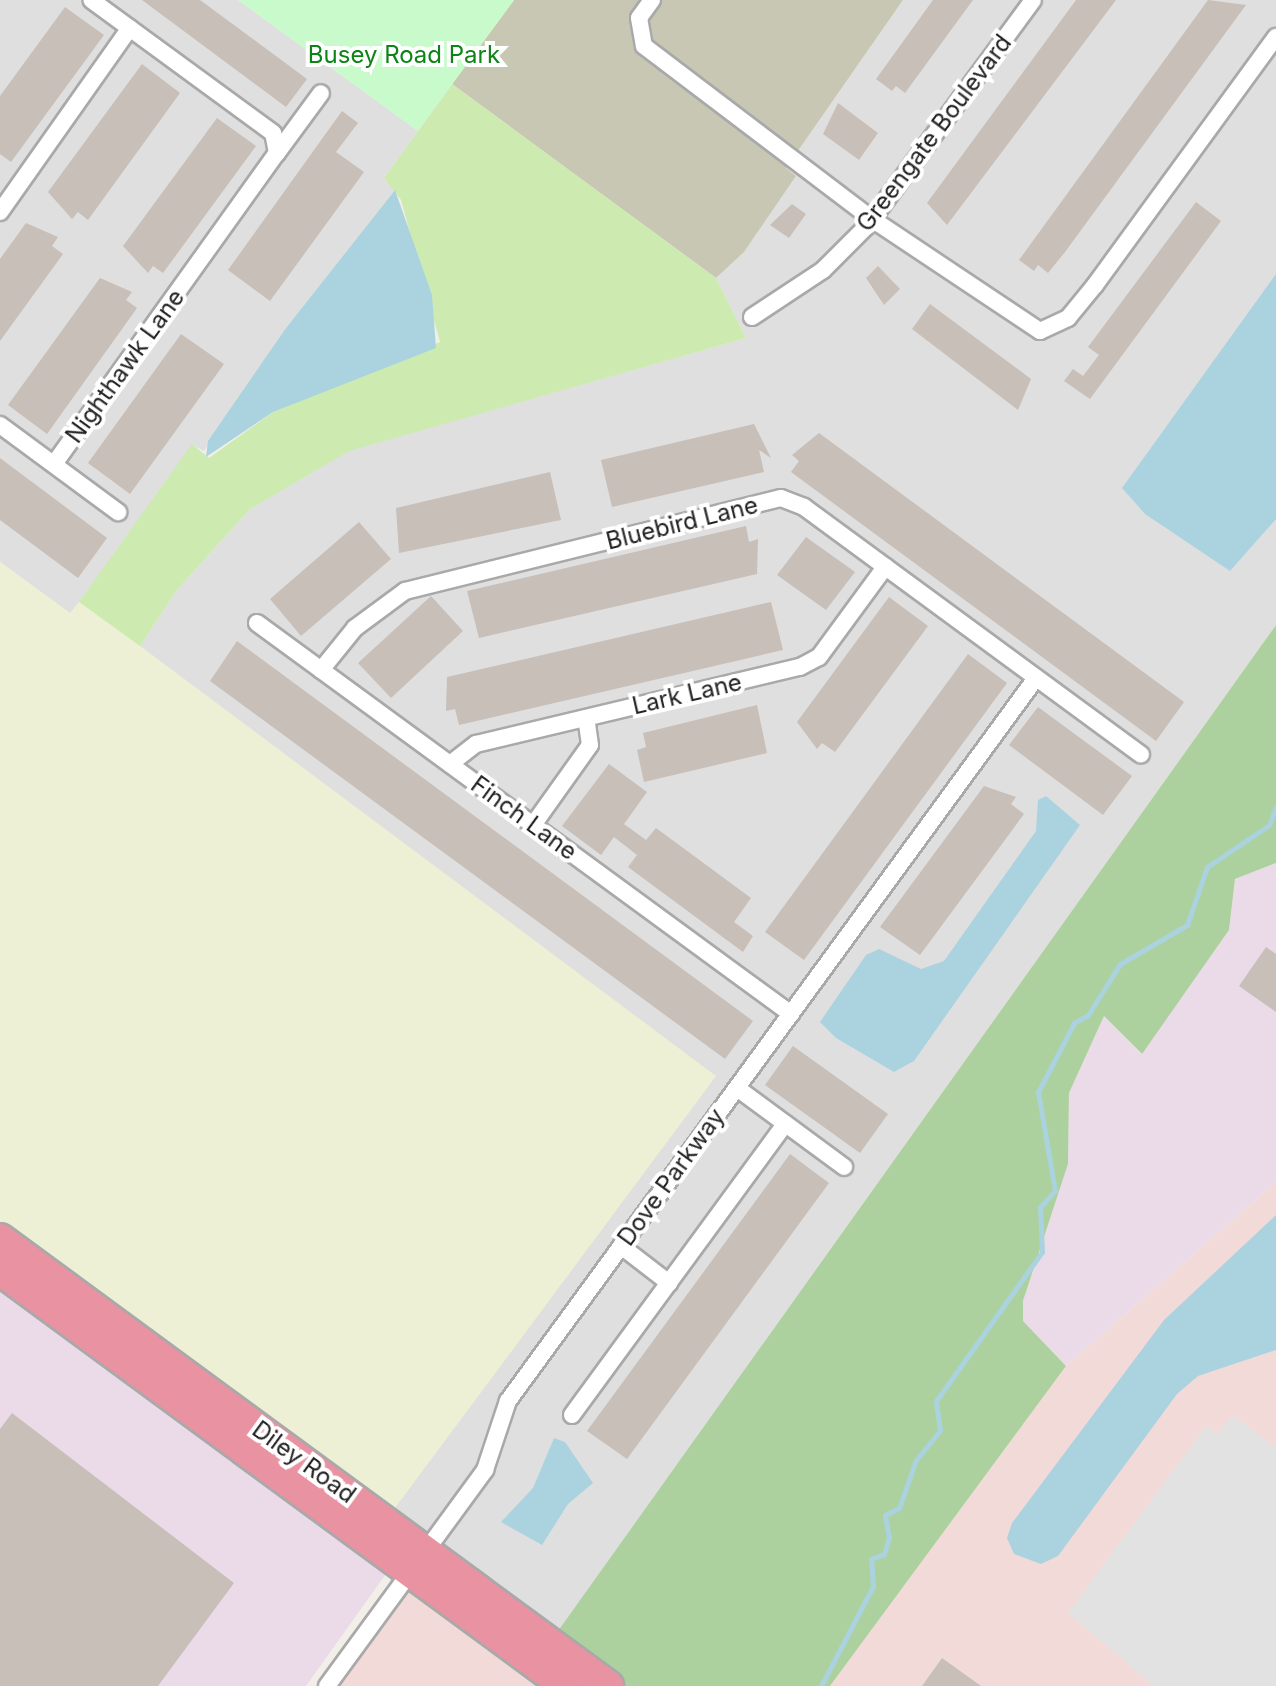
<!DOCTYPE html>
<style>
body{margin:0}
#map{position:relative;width:1276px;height:1686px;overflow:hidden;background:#f2efe9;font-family:Inter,sans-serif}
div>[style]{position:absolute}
.residential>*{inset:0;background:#e0dfdf}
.commercial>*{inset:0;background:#f2dad9}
.industrial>*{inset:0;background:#ebdbe8}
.construction>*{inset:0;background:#c7c7b4}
.farmland>*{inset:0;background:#eef0d5}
.grass>*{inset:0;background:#cdebb0}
.forest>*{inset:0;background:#add19e}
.park>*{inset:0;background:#c8facc}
.parking>*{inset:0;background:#e2e2e2}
.water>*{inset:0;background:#aad3df}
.stream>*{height:5px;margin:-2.5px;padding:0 2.5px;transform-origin:2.5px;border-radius:2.5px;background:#aad3df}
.building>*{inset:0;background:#c7bfb8}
.roads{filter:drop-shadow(2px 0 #a9a9a9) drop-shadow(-2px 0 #a9a9a9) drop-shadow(0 2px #a9a9a9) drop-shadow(0 -2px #a9a9a9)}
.street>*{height:16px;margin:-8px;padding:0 8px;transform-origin:8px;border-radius:8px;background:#fff}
.highway>*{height:30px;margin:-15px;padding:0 15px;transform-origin:15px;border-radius:15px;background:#e892a2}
span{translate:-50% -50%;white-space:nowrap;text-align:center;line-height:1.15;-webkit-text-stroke:8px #fff;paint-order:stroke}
.park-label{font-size:24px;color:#0c8416}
.street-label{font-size:24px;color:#222}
</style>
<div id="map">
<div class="residential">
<i style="clip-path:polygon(0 0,238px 0,418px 131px,384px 178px,395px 190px,286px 328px,204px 451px,192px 445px,71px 614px,0 562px)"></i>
<i style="clip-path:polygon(903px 0,1276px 0,1276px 625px,544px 1651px,380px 1528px,140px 646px,177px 590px,250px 509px,349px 450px,746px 338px,716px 278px,744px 252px,796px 176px,786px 168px)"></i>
</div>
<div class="commercial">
<i style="clip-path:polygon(1276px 1182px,1276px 1686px,830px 1686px,1066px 1366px)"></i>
<i style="clip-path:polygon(413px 1585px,551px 1686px,340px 1686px)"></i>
</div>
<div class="industrial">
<i style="clip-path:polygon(1276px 863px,1276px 1182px,1066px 1366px,1023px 1321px,1023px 1301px,1068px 1164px,1069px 1093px,1104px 1016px,1141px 1054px,1229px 930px,1235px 879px)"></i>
<i style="clip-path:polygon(0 1281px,388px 1571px,306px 1686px,0 1686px)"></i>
</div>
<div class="construction">
<i style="clip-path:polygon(514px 0,903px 0,786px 168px,796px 176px,744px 252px,716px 278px,452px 84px)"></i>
</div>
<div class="farmland">
<i style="clip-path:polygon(0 562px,70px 613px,79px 602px,140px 646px,716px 1076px,389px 1516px,0 1230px)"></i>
</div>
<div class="grass">
<i style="clip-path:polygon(452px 84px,716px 278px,746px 338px,349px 451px,250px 509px,177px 590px,140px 646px,79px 602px,192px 444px,209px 458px,273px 412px,440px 342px,401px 200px,384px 178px)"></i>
</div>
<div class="forest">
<i style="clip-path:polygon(1276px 625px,1276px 863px,1235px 879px,1229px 930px,1142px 1054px,1104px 1016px,1069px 1093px,1068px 1164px,1023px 1301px,1023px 1321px,1066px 1366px,830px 1686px,619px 1686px,553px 1638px)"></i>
</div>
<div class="park">
<i style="clip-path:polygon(238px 0,514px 0,418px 131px)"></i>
</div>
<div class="parking">
<i style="clip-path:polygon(1232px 1415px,1276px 1448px,1276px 1686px,1154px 1686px,1068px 1613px,1206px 1426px,1218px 1434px)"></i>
</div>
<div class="water">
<i style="clip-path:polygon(395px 190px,432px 295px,436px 348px,273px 412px,206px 457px,208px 441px,286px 328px)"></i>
<i style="clip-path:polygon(1276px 274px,1276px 519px,1230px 571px,1145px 514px,1122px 488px)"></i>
<i style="clip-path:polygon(1046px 796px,1080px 825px,914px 1061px,894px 1072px,836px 1038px,820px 1022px,866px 955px,879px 949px,921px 969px,944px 961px,1036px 831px,1038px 800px)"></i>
<i style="clip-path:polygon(1276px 1215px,1276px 1350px,1198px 1376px,1177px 1394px,1058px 1556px,1041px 1564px,1014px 1554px,1007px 1538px,1012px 1523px,1164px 1320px)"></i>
<i style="clip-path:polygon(554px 1438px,565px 1442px,593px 1483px,568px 1504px,542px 1545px,501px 1522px,533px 1488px)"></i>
</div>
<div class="stream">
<i style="left:821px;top:1686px;width:113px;rotate:-62.5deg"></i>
<i style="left:873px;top:1586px;width:27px;rotate:-94deg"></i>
<i style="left:871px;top:1559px;width:14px;rotate:-21deg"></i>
<i style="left:884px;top:1554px;width:17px;rotate:-73deg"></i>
<i style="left:889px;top:1538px;width:23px;rotate:-100deg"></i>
<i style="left:885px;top:1515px;width:16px;rotate:-27deg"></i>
<i style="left:899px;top:1508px;width:51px;rotate:-70.5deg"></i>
<i style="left:916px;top:1460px;width:38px;rotate:-51deg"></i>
<i style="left:940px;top:1430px;width:29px;rotate:-98deg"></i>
<i style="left:936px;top:1401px;width:183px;rotate:-54.6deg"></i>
<i style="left:1042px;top:1252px;width:45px;rotate:-92.5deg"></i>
<i style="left:1040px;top:1207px;width:22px;rotate:-47deg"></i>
<i style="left:1055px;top:1191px;width:100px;rotate:-99.7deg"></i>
<i style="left:1038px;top:1092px;width:78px;rotate:-62.4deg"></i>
<i style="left:1074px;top:1023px;width:16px;rotate:-30deg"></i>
<i style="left:1088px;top:1015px;width:60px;rotate:-57.9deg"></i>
<i style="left:1120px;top:964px;width:78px;rotate:-30.2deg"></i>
<i style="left:1187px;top:925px;width:61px;rotate:-71deg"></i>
<i style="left:1207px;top:867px;width:75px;rotate:-34.1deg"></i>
<i style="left:1269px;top:825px;width:19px;rotate:-69deg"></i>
</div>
<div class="building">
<i style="clip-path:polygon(142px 0,200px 0,307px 79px,286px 107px)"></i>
<i style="clip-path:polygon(933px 0,973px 0,905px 93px,896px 86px,892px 91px,876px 79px)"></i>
<i style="clip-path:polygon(1076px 0,1116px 0,947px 225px,927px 203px)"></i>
<i style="clip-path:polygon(1208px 0,1246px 5px,1065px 252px,1048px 273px,1038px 265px,1034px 271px,1019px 260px)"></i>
<i style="clip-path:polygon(65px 7px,104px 35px,11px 162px,0 154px,0 96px)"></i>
<i style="clip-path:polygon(142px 64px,180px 93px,88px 220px,78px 212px,72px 219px,48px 192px)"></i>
<i style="clip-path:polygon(838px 103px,878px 133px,859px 160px,823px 134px)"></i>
<i style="clip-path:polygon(342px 111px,358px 123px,336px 152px,364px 172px,270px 301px,228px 270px)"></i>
<i style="clip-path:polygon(217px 118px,256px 146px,163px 273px,153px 266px,148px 273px,123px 246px)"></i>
<i style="clip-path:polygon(1196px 202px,1221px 221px,1090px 399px,1064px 381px,1073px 369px,1083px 376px,1099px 355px,1088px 347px)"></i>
<i style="clip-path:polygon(792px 204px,806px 214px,789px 238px,770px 225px)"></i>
<i style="clip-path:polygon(26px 223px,58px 237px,52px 246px,63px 254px,0 341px,0 259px)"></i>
<i style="clip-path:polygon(878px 266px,900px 289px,884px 305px,866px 278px)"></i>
<i style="clip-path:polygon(100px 278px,132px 292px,126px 300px,137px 308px,47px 434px,8px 405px)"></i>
<i style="clip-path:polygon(930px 304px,1031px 379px,1018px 410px,912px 329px)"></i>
<i style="clip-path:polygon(181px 334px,224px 364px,130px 494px,88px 463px)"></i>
<i style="clip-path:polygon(754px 424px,771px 458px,759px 450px,764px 472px,612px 507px,601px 460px)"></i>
<i style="clip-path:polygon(819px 433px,1184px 702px,1156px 741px,791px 472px,799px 461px,792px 455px)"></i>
<i style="clip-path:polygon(0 458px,107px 538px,78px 578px,0 520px)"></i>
<i style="clip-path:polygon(550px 472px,561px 520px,399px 553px,396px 508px)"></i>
<i style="clip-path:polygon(359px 522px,391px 559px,301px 636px,270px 599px)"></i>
<i style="clip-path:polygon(746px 526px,749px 542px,758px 539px,757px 574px,479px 638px,467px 591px)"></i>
<i style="clip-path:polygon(806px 537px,855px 572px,826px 610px,777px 575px)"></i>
<i style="clip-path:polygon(431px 596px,463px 631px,391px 698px,358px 663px)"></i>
<i style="clip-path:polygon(889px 597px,928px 626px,835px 752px,822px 743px,817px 749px,797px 722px)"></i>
<i style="clip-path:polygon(771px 602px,783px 650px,459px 725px,455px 709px,446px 711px,447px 677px)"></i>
<i style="clip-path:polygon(237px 641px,753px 1021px,725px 1059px,210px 681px)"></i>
<i style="clip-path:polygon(968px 654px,1007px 683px,804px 960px,765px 932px)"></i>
<i style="clip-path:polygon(757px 705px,767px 753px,644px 782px,637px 750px,646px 747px,643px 733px)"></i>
<i style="clip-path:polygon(1038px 707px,1132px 776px,1103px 815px,1009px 745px)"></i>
<i style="clip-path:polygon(609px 764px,647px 792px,624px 824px,646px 840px,656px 828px,751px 898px,734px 922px,753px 936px,743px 952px,628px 867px,637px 855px,614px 837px,601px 855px,562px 826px)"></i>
<i style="clip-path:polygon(984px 786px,1016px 797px,1011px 804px,1024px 814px,920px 955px,880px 927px)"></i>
<i style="clip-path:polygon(1266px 947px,1276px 954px,1276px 1012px,1239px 986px)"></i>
<i style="clip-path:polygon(793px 1046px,888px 1114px,860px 1153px,765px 1085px)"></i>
<i style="clip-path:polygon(790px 1154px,829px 1183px,627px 1459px,587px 1431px)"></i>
<i style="clip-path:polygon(12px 1413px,234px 1583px,158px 1686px,0 1686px,0 1429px)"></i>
<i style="clip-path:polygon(942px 1658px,981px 1686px,922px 1686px)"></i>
</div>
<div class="roads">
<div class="street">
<i style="left:652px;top:0;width:22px;rotate:126deg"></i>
<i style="left:639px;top:18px;width:28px;rotate:80deg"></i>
<i style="left:644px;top:46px;width:286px;rotate:37.2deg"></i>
<i style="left:872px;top:219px;width:202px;rotate:33.7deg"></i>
<i style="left:1040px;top:331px;width:31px;rotate:-25deg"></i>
<i style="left:1068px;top:318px;width:43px;rotate:-50.7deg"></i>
<i style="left:1095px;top:285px;width:307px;rotate:-53.9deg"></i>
<i style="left:277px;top:153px;width:74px;rotate:-53.7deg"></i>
<i style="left:0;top:212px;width:225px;rotate:-54.8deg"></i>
<i style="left:752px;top:317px;width:85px;rotate:-33.5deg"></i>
<i style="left:823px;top:270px;width:62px;rotate:-45deg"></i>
<i style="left:867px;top:226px;width:280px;rotate:-53.7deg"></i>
<i style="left:0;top:425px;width:147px;rotate:36.4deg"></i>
<i style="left:54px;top:464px;width:383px;rotate:-54.4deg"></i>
<i style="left:277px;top:153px;width:20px;rotate:-101deg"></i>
<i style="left:273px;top:133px;width:225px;rotate:-143.8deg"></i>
<i style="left:257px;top:623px;width:662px;rotate:36.21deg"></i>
<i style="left:321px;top:670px;width:54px;rotate:-51deg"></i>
<i style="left:355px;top:628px;width:62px;rotate:-36.5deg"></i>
<i style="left:405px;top:591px;width:387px;rotate:-13.9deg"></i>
<i style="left:781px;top:498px;width:25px;rotate:21deg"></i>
<i style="left:804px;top:507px;width:418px;rotate:36.3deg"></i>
<i style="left:450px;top:764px;width:33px;rotate:-38deg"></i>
<i style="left:476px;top:744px;width:333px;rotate:-13.4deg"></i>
<i style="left:800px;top:667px;width:21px;rotate:-28deg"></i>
<i style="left:819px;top:657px;width:112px;rotate:-53.7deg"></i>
<i style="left:533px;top:825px;width:98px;rotate:-54.5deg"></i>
<i style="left:590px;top:745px;width:27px;rotate:-98deg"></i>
<i style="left:737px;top:1088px;width:133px;rotate:36.4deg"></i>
<i style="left:621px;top:1246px;width:61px;rotate:37.6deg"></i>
<i style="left:572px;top:1415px;width:361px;rotate:-53.8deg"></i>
<i style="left:327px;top:1686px;width:268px;rotate:-53.8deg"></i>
<i style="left:485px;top:1470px;width:73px;rotate:-71.6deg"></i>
<i style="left:508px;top:1401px;width:895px;rotate:-53.86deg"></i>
</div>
<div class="highway">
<i style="left:0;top:1239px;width:755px;rotate:36.32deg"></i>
<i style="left:0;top:1270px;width:702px;rotate:36.32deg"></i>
</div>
</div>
<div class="park-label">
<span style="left:404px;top:55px">Busey Road Park</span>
</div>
<div class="street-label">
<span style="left:934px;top:133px;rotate:-53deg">Greengate Boulevard</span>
<span style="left:125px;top:366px;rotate:-54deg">Nighthawk Lane</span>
<span style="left:682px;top:523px;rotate:-14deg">Bluebird Lane</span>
<span style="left:687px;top:694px;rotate:-13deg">Lark Lane</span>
<span style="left:524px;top:818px;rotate:36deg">Finch Lane</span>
<span style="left:671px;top:1177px;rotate:-54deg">Dove Parkway</span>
<span style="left:304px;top:1462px;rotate:36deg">Diley Road</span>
</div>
</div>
